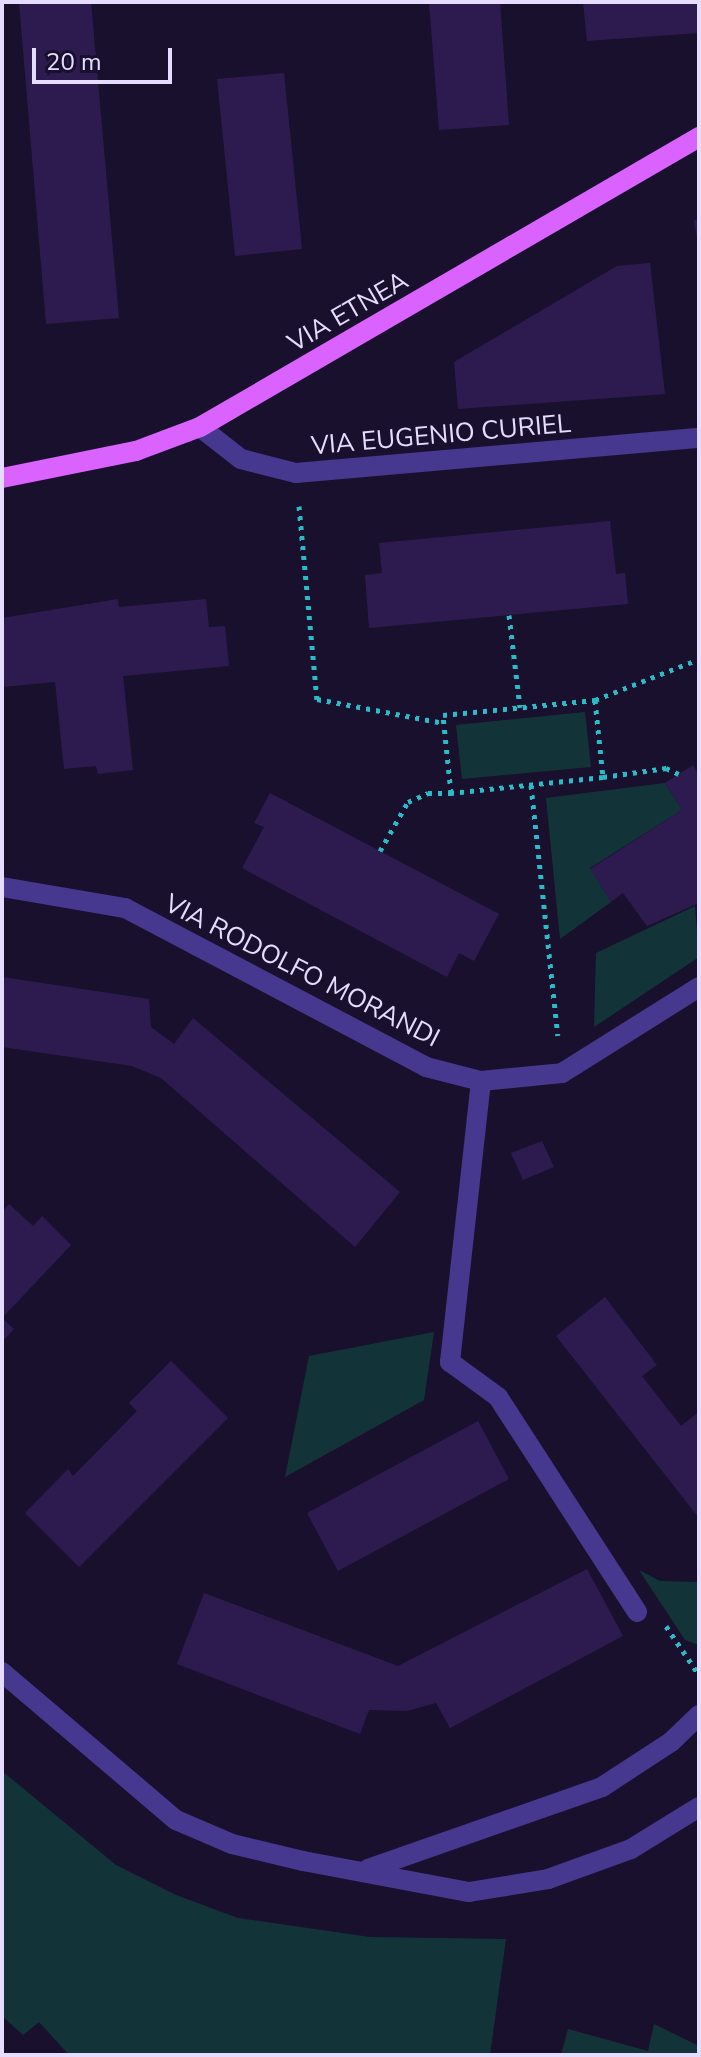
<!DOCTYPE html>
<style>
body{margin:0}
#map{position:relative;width:701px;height:2057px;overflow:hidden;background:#19102d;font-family:"Nunito Sans",sans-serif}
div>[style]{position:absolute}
.green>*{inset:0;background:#123438}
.building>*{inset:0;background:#2d1b50}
.path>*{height:5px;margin-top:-2.5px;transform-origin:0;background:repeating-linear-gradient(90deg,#29bbc7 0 4px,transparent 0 10px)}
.minor>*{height:20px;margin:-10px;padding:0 10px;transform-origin:10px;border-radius:10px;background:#47388f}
.major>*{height:20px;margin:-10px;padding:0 10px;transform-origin:10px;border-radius:10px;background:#da63ff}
span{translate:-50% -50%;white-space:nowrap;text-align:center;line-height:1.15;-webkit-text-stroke:7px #19102d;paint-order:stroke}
.street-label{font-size:26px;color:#e5dcff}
.frame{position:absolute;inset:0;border:4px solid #e5dcff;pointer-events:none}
.scale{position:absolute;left:32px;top:48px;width:140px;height:36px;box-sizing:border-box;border:4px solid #e5dcff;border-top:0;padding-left:10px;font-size:24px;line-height:28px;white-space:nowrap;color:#e5dcff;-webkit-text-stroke:6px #19102d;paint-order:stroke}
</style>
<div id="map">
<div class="green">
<i style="clip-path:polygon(585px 712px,591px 767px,462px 779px,456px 725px)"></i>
<i style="clip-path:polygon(665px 783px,682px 810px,590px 868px,611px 902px,560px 939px,546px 798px)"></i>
<i style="clip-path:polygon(695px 906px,699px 957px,594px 1027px,596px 953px)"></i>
<i style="clip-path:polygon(434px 1332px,424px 1400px,285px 1477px,309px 1356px)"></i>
<i style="clip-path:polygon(639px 1570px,660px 1581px,699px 1582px,699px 1645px,685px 1640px)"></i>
<i style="clip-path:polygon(2px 1771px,116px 1865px,176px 1895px,238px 1918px,370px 1937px,506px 1939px,490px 2055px,69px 2055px,39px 2022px,23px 2035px,2px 2016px)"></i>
<i style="clip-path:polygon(654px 2024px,699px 2046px,699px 2055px,561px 2055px,568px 2029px,648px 2051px)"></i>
</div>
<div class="building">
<i style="clip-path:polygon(19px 2px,91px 2px,119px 318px,46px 324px)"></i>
<i style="clip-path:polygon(429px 2px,500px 2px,509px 125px,439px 130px)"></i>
<i style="clip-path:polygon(583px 2px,699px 2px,699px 33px,587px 41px)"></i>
<i style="clip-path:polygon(284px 73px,302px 249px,235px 256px,217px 79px)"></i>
<i style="clip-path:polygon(699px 218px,699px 238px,697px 238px,694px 221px)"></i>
<i style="clip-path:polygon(650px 263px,665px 394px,458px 409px,454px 362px,617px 266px)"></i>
<i style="clip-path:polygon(610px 521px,616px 574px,625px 573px,628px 604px,369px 628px,365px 575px,382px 573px,379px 543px)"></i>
<i style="clip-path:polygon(118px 599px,119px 607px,206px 599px,209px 627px,225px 626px,229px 666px,123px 676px,133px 770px,98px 774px,96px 766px,64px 769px,55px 682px,2px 687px,2px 618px)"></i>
<i style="clip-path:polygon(693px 765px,699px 775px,699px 903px,647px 926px,623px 893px,611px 902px,590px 869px,682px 810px,665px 783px)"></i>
<i style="clip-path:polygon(270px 793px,499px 914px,474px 961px,459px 953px,447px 977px,242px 868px,264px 827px,254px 823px)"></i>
<i style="clip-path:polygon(2px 977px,149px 999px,151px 1027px,174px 1044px,193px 1018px,400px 1192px,355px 1247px,161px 1078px,132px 1066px,2px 1047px)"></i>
<i style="clip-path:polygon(542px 1141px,554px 1167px,523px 1180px,511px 1153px)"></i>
<i style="clip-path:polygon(9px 1204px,33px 1226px,42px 1216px,71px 1245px,2px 1318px,2px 1212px)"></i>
<i style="clip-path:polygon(605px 1297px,657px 1365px,642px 1376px,681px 1426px,699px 1412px,699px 1518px,556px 1336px)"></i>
<i style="clip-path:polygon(2px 1318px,14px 1329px,2px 1342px)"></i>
<i style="clip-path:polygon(171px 1361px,228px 1418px,79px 1567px,25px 1513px,68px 1469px,73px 1476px,137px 1411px,129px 1403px)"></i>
<i style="clip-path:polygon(478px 1421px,509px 1479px,338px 1571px,307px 1513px)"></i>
<i style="clip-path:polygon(587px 1569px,623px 1636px,450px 1728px,436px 1703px,407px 1711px,369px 1710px,360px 1734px,177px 1664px,204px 1593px,398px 1666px)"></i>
</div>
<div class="path">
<i style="left:299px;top:506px;width:194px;rotate:84.7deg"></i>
<i style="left:317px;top:699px;width:129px;rotate:10.7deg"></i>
<i style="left:509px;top:615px;width:93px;rotate:83.2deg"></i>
<i style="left:595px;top:700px;width:77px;rotate:84.1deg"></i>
<i style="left:603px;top:777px;width:153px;rotate:174deg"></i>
<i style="left:451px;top:793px;width:78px;rotate:-95.9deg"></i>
<i style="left:443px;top:715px;width:153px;rotate:-5.6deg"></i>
<i style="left:595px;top:700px;width:112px;rotate:-21.5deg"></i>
<i style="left:603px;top:777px;width:64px;rotate:-8.1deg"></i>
<i style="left:666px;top:768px;width:14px;rotate:25deg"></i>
<i style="left:531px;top:785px;width:252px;rotate:83.9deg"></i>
<i style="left:380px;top:851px;width:56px;rotate:-60.3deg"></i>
<i style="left:408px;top:802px;width:22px;rotate:-24deg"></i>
<i style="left:428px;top:793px;width:23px"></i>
<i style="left:666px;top:1626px;width:59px;rotate:56deg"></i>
</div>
<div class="minor">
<i style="left:200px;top:427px;width:52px;rotate:38deg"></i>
<i style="left:241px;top:459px;width:57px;rotate:14.3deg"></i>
<i style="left:296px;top:473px;width:405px;rotate:-5deg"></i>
<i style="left:2px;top:887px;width:125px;rotate:9.7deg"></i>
<i style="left:125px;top:908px;width:340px;rotate:27.8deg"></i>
<i style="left:426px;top:1067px;width:57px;rotate:14.3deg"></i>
<i style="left:481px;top:1081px;width:81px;rotate:-5.6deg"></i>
<i style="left:562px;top:1073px;width:162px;rotate:-32.1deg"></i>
<i style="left:481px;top:1081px;width:283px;rotate:96.3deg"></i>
<i style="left:450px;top:1362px;width:59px;rotate:36.1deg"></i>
<i style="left:498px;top:1397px;width:256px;rotate:57.1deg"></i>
<i style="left:2px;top:1672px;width:228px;rotate:40.4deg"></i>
<i style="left:176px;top:1820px;width:61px;rotate:23.2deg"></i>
<i style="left:232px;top:1844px;width:73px;rotate:13.5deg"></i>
<i style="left:303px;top:1861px;width:169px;rotate:10.6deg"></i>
<i style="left:469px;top:1892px;width:80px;rotate:-9.3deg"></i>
<i style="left:548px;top:1879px;width:88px;rotate:-19.9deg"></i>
<i style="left:631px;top:1849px;width:80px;rotate:-31.7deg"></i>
<i style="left:368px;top:1869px;width:248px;rotate:-19.3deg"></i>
<i style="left:602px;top:1787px;width:82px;rotate:-33.1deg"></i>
<i style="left:671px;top:1742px;width:39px;rotate:-44deg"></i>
</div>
<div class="major">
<i style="left:2px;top:478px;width:137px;rotate:-11.4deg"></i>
<i style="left:136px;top:451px;width:68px;rotate:-20.6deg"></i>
<i style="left:200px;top:427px;width:577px;rotate:-30.16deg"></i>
</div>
<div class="street-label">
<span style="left:348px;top:312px;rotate:-30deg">VIA ETNEA</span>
<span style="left:441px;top:435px;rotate:-5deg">VIA EUGENIO CURIEL</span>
<span style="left:302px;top:971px;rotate:27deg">VIA RODOLFO MORANDI</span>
</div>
<div class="frame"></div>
<div class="scale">20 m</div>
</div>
